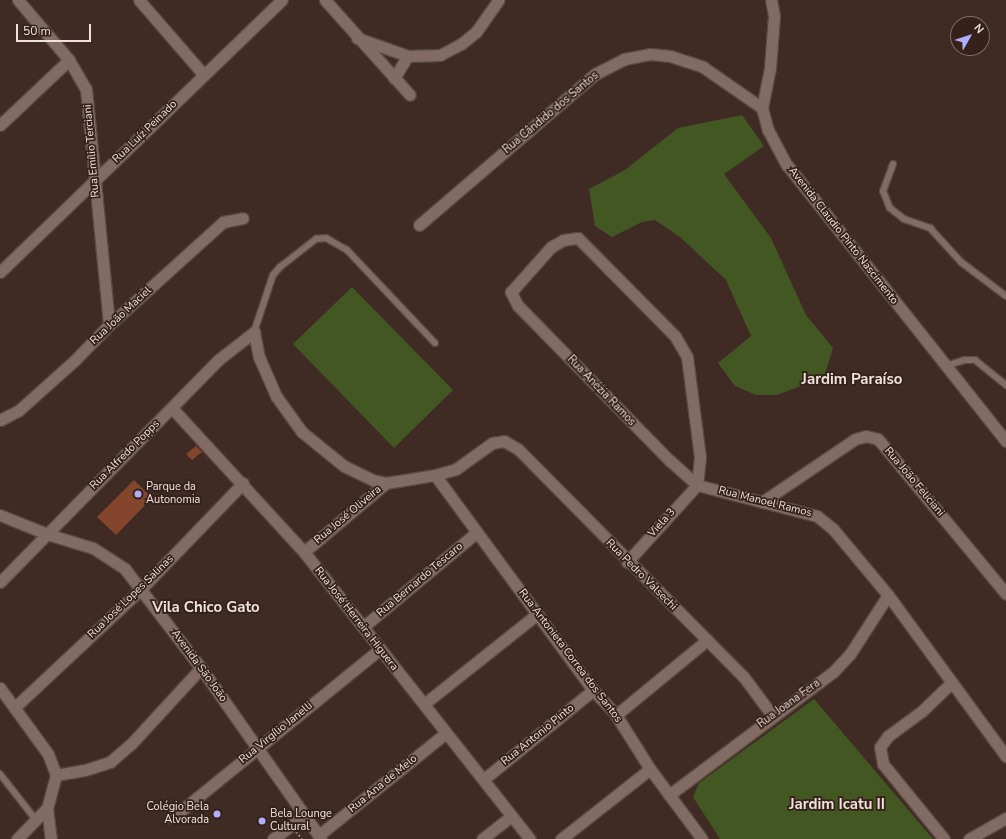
<!DOCTYPE html>
<meta charset="utf-8">
<style>
body{margin:0}
#map{position:relative;width:1006px;height:839px;overflow:hidden;background:#3f2b24;font-family:"Nunito Sans",sans-serif}
div>[style]{position:absolute}
.green>*{inset:0;background:#425722}
.building>*{inset:0;background:#83462d}
.path>*{height:2px;margin-top:-1px;transform-origin:0;background:repeating-linear-gradient(90deg,#907f79 0 2px,transparent 0 4px)}
.roads{filter:drop-shadow(1px 0 #5a4942) drop-shadow(-1px 0 #5a4942) drop-shadow(0 1px #5a4942) drop-shadow(0 -1px #5a4942)}
.service>*{height:6px;margin:-3px;padding:0 3px;transform-origin:3px;border-radius:3px;background:#826b62}
.minor>*{height:11px;margin:-5.5px;padding:0 5.5px;transform-origin:5.5px;border-radius:5.5px;background:#826b62}
.tertiary>*{height:11px;margin:-5.5px;padding:0 5.5px;transform-origin:5.5px;border-radius:5.5px;background:#826b62}
.secondary>*{height:11px;margin:-5.5px;padding:0 5.5px;transform-origin:5.5px;border-radius:5.5px;background:#826b62}
.dots>*{width:11px;height:11px;translate:-50% -50%;box-sizing:border-box;border:2px solid #35211a;border-radius:50%}
span{translate:-50% -50%;white-space:nowrap;text-align:center;line-height:1.15;-webkit-text-stroke:3.5px #35211a;paint-order:stroke}
.street-label{font-size:11px;color:#efe2dd}
.poi-label{font-size:11px;color:#efe2dd}
.left{translate:0 -50%;text-align:left}
.right{translate:-100% -50%;text-align:right}
.district-label{font-size:15px;color:#efe2dd;font-weight:700}
.north{position:absolute;left:950px;top:16px;width:40px;height:40px;box-sizing:border-box;background:#35211a;border:1px solid #7f6e68;border-radius:50%;rotate:51deg;font-size:11px;font-weight:700;line-height:16px;text-align:center;color:#efe2dd}
.north::after{content:'';display:block;margin:auto;width:14px;height:18px;background:#b0aefa;clip-path:polygon(50% 0,100% 100%,50% 72%,0 100%)}
.scale{position:absolute;left:16px;top:24px;width:75px;height:18px;box-sizing:border-box;border:2px solid #efe2dd;border-top:0;padding-left:5px;font-size:12px;line-height:14px;white-space:nowrap;color:#efe2dd;-webkit-text-stroke:3px #35211a;paint-order:stroke}
</style>
<div id="map">
<div class="green">
<i style="clip-path:polygon(742px 115px,764px 146px,724px 174px,771px 238px,806px 315px,833px 348px,824px 377px,777px 395px,756px 395px,735px 386px,718px 363px,751px 336px,726px 280px,680px 237px,655px 220px,642px 222px,612px 237px,595px 226px,589px 189px,625px 170px,678px 128px)"></i>
<i style="clip-path:polygon(352px 287px,453px 390px,394px 448px,293px 344px)"></i>
<i style="clip-path:polygon(814px 699px,933px 839px,720px 839px,693px 797px,699px 783px)"></i>
</div>
<div class="building">
<i style="clip-path:polygon(196px 446px,202px 452px,192px 460px,186px 454px)"></i>
<i style="clip-path:polygon(134px 480px,152px 498px,116px 535px,97px 517px)"></i>
</div>
<div class="path">
<i style="left:296px;top:832px;width:9px;rotate:49deg"></i>
</div>
<div class="roads">
<div class="service">
<i style="left:893px;top:164px;width:29px;rotate:110deg"></i>
<i style="left:883px;top:191px;width:18px;rotate:68deg"></i>
<i style="left:890px;top:208px;width:18px;rotate:38deg"></i>
<i style="left:904px;top:219px;width:28px;rotate:19deg"></i>
<i style="left:930px;top:228px;width:46px;rotate:47.6deg"></i>
<i style="left:961px;top:262px;width:56px;rotate:37.1deg"></i>
<i style="left:254px;top:332px;width:60px;rotate:-71.6deg"></i>
<i style="left:273px;top:275px;width:11px;rotate:-49deg"></i>
<i style="left:280px;top:267px;width:46px;rotate:-37.9deg"></i>
<i style="left:316px;top:239px;width:10px;rotate:-6deg"></i>
<i style="left:326px;top:238px;width:24px;rotate:30deg"></i>
<i style="left:347px;top:250px;width:128px;rotate:46.6deg"></i>
<i style="left:945px;top:366px;width:21px;rotate:-17deg"></i>
<i style="left:965px;top:360px;width:10px"></i>
<i style="left:975px;top:360px;width:40px;rotate:39deg"></i>
<i style="left:0;top:774px;width:58px;rotate:52deg"></i>
</div>
<div class="minor">
<i style="left:18px;top:0;width:79px;rotate:49.6deg"></i>
<i style="left:69px;top:60px;width:34px;rotate:60deg"></i>
<i style="left:86px;top:89px;width:237px;rotate:84.4deg"></i>
<i style="left:139px;top:0;width:99px;rotate:49.1deg"></i>
<i style="left:325px;top:0;width:127px;rotate:48.2deg"></i>
<i style="left:357px;top:38px;width:54px;rotate:19.4deg"></i>
<i style="left:408px;top:56px;width:32px;rotate:-2deg"></i>
<i style="left:440px;top:55px;width:24px;rotate:-28deg"></i>
<i style="left:461px;top:44px;width:19px;rotate:-39deg"></i>
<i style="left:476px;top:32px;width:39px;rotate:-55deg"></i>
<i style="left:394px;top:78px;width:26px;rotate:-58deg"></i>
<i style="left:0;top:125px;width:95px;rotate:-43.3deg"></i>
<i style="left:419px;top:225px;width:232px;rotate:-40.6deg"></i>
<i style="left:595px;top:74px;width:33px;rotate:-27deg"></i>
<i style="left:624px;top:59px;width:26px;rotate:-11deg"></i>
<i style="left:650px;top:54px;width:20px;rotate:6deg"></i>
<i style="left:670px;top:56px;width:35px;rotate:18deg"></i>
<i style="left:703px;top:67px;width:72px;rotate:34.8deg"></i>
<i style="left:0;top:272px;width:392px;rotate:-44deg"></i>
<i style="left:172px;top:408px;width:195px;rotate:47.5deg"></i>
<i style="left:304px;top:552px;width:365px;rotate:51.8deg"></i>
<i style="left:0;top:420px;width:20px;rotate:-27deg"></i>
<i style="left:18px;top:411px;width:75px;rotate:-41.8deg"></i>
<i style="left:74px;top:361px;width:50px;rotate:-45.8deg"></i>
<i style="left:109px;top:325px;width:154px;rotate:-42.1deg"></i>
<i style="left:223px;top:222px;width:20px;rotate:-11deg"></i>
<i style="left:435px;top:475px;width:267px;rotate:53.7deg"></i>
<i style="left:593px;top:690px;width:34px;rotate:47deg"></i>
<i style="left:616px;top:715px;width:64px;rotate:57.8deg"></i>
<i style="left:650px;top:769px;width:87px;rotate:53.4deg"></i>
<i style="left:762px;top:502px;width:112px;rotate:-34.1deg"></i>
<i style="left:855px;top:439px;width:11px;rotate:-15deg"></i>
<i style="left:866px;top:436px;width:12px;rotate:14deg"></i>
<i style="left:878px;top:439px;width:201px;rotate:50.4deg"></i>
<i style="left:304px;top:552px;width:107px;rotate:-40.1deg"></i>
<i style="left:386px;top:483px;width:50px;rotate:-9.3deg"></i>
<i style="left:435px;top:475px;width:22px;rotate:-16deg"></i>
<i style="left:456px;top:469px;width:44px;rotate:-35.8deg"></i>
<i style="left:492px;top:443px;width:12px;rotate:-9deg"></i>
<i style="left:504px;top:441px;width:16px;rotate:30deg"></i>
<i style="left:518px;top:449px;width:320px;rotate:45.3deg"></i>
<i style="left:743px;top:676px;width:49px;rotate:53.4deg"></i>
<i style="left:627px;top:562px;width:104px;rotate:-47.7deg"></i>
<i style="left:697px;top:485px;width:36px;rotate:-138deg"></i>
<i style="left:670px;top:461px;width:217px;rotate:-134.4deg"></i>
<i style="left:518px;top:306px;width:16px;rotate:-117deg"></i>
<i style="left:511px;top:292px;width:60px;rotate:-48.4deg"></i>
<i style="left:551px;top:247px;width:14px;rotate:-30deg"></i>
<i style="left:563px;top:240px;width:15px;rotate:-8deg"></i>
<i style="left:578px;top:238px;width:138px;rotate:45.3deg"></i>
<i style="left:675px;top:336px;width:24px;rotate:60deg"></i>
<i style="left:687px;top:357px;width:101px;rotate:82.6deg"></i>
<i style="left:700px;top:457px;width:28px;rotate:96deg"></i>
<i style="left:697px;top:485px;width:124px;rotate:14.5deg"></i>
<i style="left:817px;top:516px;width:21px;rotate:39deg"></i>
<i style="left:833px;top:529px;width:86px;rotate:50.2deg"></i>
<i style="left:888px;top:595px;width:200px;rotate:53.8deg"></i>
<i style="left:0;top:582px;width:311px;rotate:-45.5deg"></i>
<i style="left:218px;top:360px;width:46px;rotate:-37.9deg"></i>
<i style="left:254px;top:332px;width:25px;rotate:79deg"></i>
<i style="left:259px;top:357px;width:43px;rotate:66.4deg"></i>
<i style="left:276px;top:396px;width:44px;rotate:54.2deg"></i>
<i style="left:302px;top:432px;width:54px;rotate:39deg"></i>
<i style="left:344px;top:466px;width:32px;rotate:26deg"></i>
<i style="left:373px;top:480px;width:13px;rotate:13deg"></i>
<i style="left:363px;top:627px;width:148px;rotate:-39.8deg"></i>
<i style="left:424px;top:704px;width:144px;rotate:-38.5deg"></i>
<i style="left:15px;top:707px;width:173px;rotate:-43.1deg"></i>
<i style="left:141px;top:589px;width:147px;rotate:-46.1deg"></i>
<i style="left:616px;top:715px;width:118px;rotate:-39.5deg"></i>
<i style="left:56px;top:775px;width:29px;rotate:-10deg"></i>
<i style="left:85px;top:770px;width:26px;rotate:-18deg"></i>
<i style="left:110px;top:762px;width:28px;rotate:-41deg"></i>
<i style="left:131px;top:744px;width:103px;rotate:-47.4deg"></i>
<i style="left:484px;top:779px;width:141px;rotate:-39.2deg"></i>
<i style="left:669px;top:795px;width:206px;rotate:-36.9deg"></i>
<i style="left:834px;top:671px;width:23px;rotate:-47deg"></i>
<i style="left:850px;top:654px;width:70px;rotate:-57.2deg"></i>
<i style="left:172px;top:818px;width:268px;rotate:-39.1deg"></i>
<i style="left:319px;top:835px;width:163px;rotate:-38.8deg"></i>
<i style="left:17px;top:839px;width:43px;rotate:-45.9deg"></i>
<i style="left:273px;top:839px;width:38px;rotate:-37deg"></i>
<i style="left:482px;top:839px;width:37px;rotate:-38deg"></i>
<i style="left:561px;top:839px;width:113px;rotate:-38.2deg"></i>
<i style="left:944px;top:839px;width:97px;rotate:-129.1deg"></i>
<i style="left:883px;top:764px;width:17px;rotate:-100deg"></i>
<i style="left:880px;top:747px;width:14px;rotate:-54deg"></i>
<i style="left:888px;top:736px;width:42px;rotate:-36.3deg"></i>
<i style="left:922px;top:711px;width:40px;rotate:-44deg"></i>
<i style="left:969px;top:839px;width:43px;rotate:-29.6deg"></i>
</div>
<div class="tertiary">
<i style="left:0;top:688px;width:82px;rotate:54deg"></i>
<i style="left:48px;top:754px;width:22px;rotate:69deg"></i>
<i style="left:56px;top:775px;width:34px;rotate:105deg"></i>
<i style="left:47px;top:808px;width:31px;rotate:83deg"></i>
</div>
<div class="secondary">
<i style="left:771px;top:0;width:16px;rotate:79deg"></i>
<i style="left:774px;top:16px;width:52px;rotate:94.4deg"></i>
<i style="left:770px;top:68px;width:41px;rotate:101.3deg"></i>
<i style="left:762px;top:108px;width:23px;rotate:75deg"></i>
<i style="left:768px;top:130px;width:40px;rotate:62deg"></i>
<i style="left:787px;top:165px;width:352px;rotate:51.6deg"></i>
<i style="left:0;top:515px;width:51px;rotate:22deg"></i>
<i style="left:47px;top:534px;width:48px;rotate:16.9deg"></i>
<i style="left:93px;top:548px;width:38px;rotate:33deg"></i>
<i style="left:125px;top:569px;width:125px;rotate:52.5deg"></i>
<i style="left:201px;top:668px;width:209px;rotate:54.9deg"></i>
</div>
</div>
<div class="dots">
<i style="left:138px;top:494px;background:#b0aefa"></i>
<i style="left:217px;top:814px;background:#b0aefa"></i>
<i style="left:262px;top:821px;background:#b0aefa"></i>
</div>
<div class="street-label">
<span style="left:551px;top:113px;rotate:-40deg">Rua Cândido dos Santos</span>
<span style="left:145px;top:132px;rotate:-44deg">Rua Luíz Peinado</span>
<span style="left:92px;top:151px;rotate:-95deg">Rua Emílio Terciani</span>
<span style="left:843px;top:236px;rotate:52deg">Avenida Claudio Pinto Nascimento</span>
<span style="left:121px;top:316px;rotate:-43deg">Rua João Maciel</span>
<span style="left:601px;top:391px;rotate:46deg">Rua Anézia Ramos</span>
<span style="left:125px;top:455px;rotate:-45deg">Rua Alfredo Popps</span>
<span style="left:914px;top:482px;rotate:50deg">Rua João Feliciani</span>
<span style="left:765px;top:502px;rotate:14deg">Rua Manoel Ramos</span>
<span style="left:348px;top:515px;rotate:-40deg">Rua José Oliveira</span>
<span style="left:662px;top:523px;rotate:-48deg">Viela 3</span>
<span style="left:641px;top:575px;rotate:45deg">Rua Pedro Valsechi</span>
<span style="left:420px;top:580px;rotate:-40deg">Rua Bernardo Tescaro</span>
<span style="left:131px;top:597px;rotate:-44deg">Rua José Lopes Salinas</span>
<span style="left:356px;top:619px;rotate:52deg">Rua José Herreira Higuera</span>
<span style="left:570px;top:656px;rotate:53deg">Rua Antonieta Correa dos Santos</span>
<span style="left:199px;top:666px;rotate:54deg">Avenida São João</span>
<span style="left:789px;top:704px;rotate:-36deg">Rua Joana Fera</span>
<span style="left:276px;top:733px;rotate:-39deg">Rua Virgílio Janelli</span>
<span style="left:538px;top:735px;rotate:-39deg">Rua Antonio Pinto</span>
<span style="left:383px;top:784px;rotate:-39deg">Rua Ana de Melo</span>
</div>
<div class="poi-label">
<span class="left" style="left:146px;top:494px">Parque da<br>Autonomia</span>
<span class="right" style="left:209px;top:814px">Colégio Bela<br>Alvorada</span>
<span class="left" style="left:270px;top:821px">Bela Lounge<br>Cultural</span>
</div>
<div class="district-label">
<span style="left:852px;top:380px">Jardim Paraíso</span>
<span style="left:206px;top:608px">Vila Chico Gato</span>
<span style="left:837px;top:805px">Jardim Icatu II</span>
</div>
<div class="north">N</div>
<div class="scale">50 m</div>
</div>
